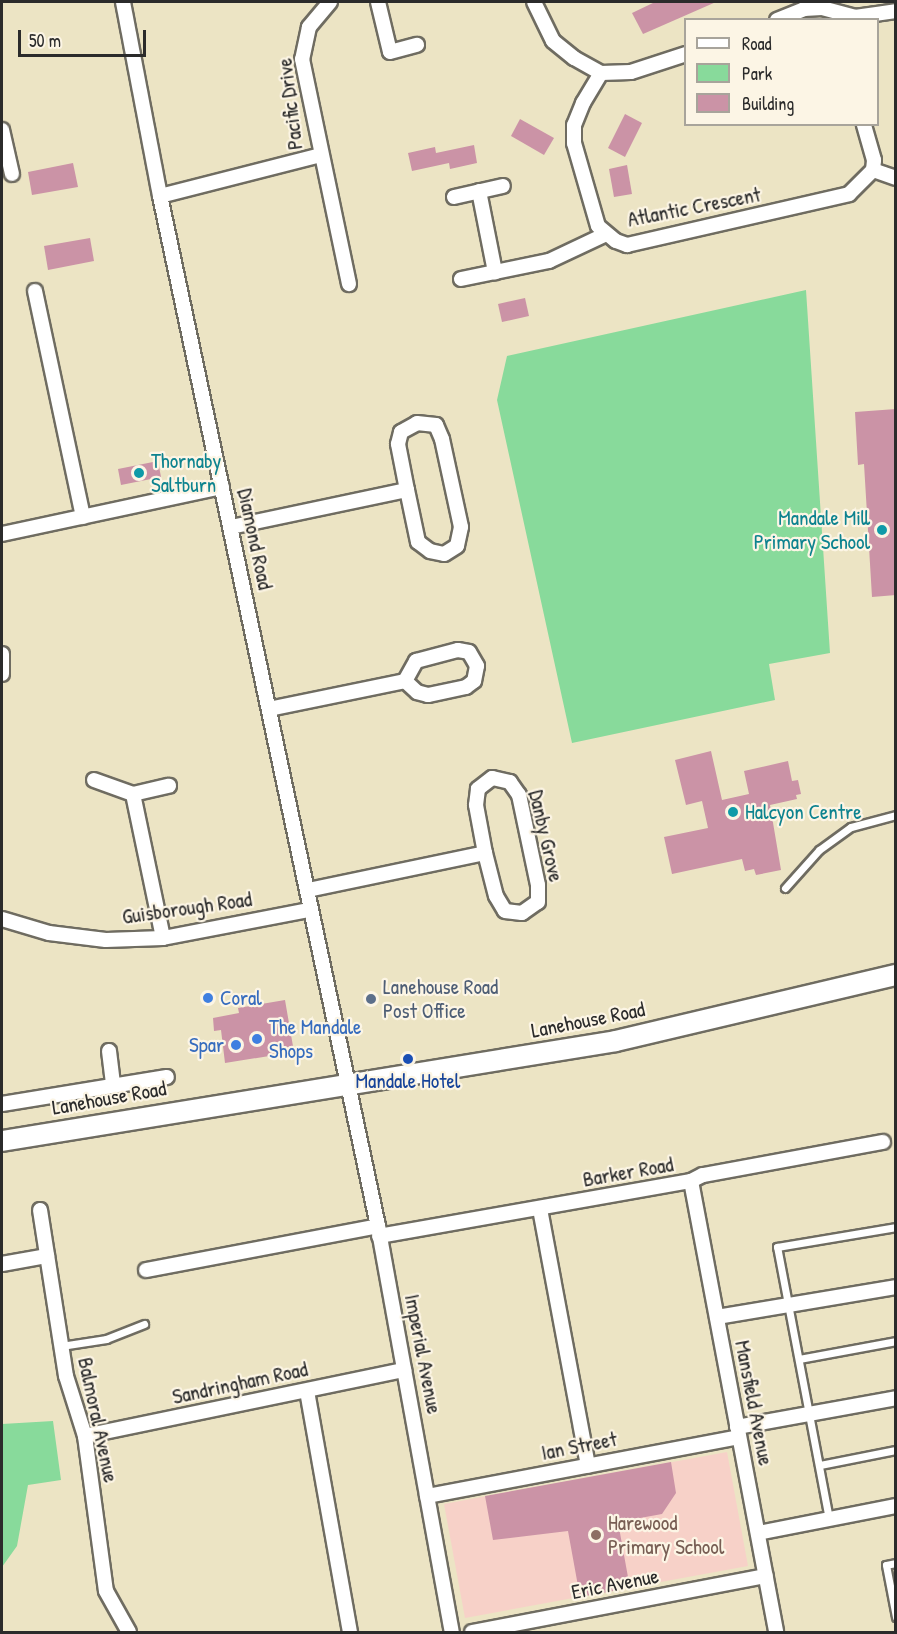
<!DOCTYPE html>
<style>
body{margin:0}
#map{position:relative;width:897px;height:1634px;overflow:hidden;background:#ece4c4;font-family:"Patrick Hand",sans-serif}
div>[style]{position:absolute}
.built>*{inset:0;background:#f7d1c8}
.green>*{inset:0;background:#88da9b}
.building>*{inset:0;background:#cb93a6}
.roads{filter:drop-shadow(2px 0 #6f6c61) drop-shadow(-2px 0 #6f6c61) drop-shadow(0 2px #6f6c61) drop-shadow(0 -2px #6f6c61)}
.lane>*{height:7px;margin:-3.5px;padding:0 3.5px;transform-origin:3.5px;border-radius:3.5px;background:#fff}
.street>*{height:14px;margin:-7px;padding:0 7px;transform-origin:7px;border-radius:7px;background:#fff}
.secondary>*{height:20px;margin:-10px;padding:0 10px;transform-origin:10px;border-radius:10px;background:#fff}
.dots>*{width:16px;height:16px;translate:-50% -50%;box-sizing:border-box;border:3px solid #fcf5e5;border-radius:50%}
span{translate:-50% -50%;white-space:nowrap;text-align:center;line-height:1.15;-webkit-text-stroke:4.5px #fcf5e5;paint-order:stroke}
.street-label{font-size:21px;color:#2b2b2b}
.culture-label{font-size:21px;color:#0d838f}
.left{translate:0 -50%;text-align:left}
.right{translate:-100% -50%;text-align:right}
.service-label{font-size:21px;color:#4e5e75}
.shop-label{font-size:21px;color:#366cbe}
.transit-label{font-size:21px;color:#164399}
.education-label{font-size:21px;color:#785e54}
.frame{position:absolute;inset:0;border:3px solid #2b2b2b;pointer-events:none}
.legend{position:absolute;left:684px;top:18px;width:195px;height:108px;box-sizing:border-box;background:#fcf5e5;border:2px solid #a8a49b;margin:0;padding:8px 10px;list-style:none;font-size:18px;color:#2b2b2b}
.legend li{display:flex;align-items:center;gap:12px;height:30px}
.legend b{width:30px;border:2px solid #a8a49b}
.scale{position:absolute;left:18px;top:30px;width:128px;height:27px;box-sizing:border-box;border:3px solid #2b2b2b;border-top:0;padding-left:8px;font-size:18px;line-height:21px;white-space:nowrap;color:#2b2b2b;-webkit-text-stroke:4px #fcf5e5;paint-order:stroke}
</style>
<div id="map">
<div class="built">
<i style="clip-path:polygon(727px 1452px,748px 1566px,465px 1618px,444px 1504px)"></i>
</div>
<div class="green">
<i style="clip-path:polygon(806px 290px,830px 653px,769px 664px,775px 700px,572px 743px,497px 400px,507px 356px)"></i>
<i style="clip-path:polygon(53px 1421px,61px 1480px,28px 1485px,17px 1546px,2px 1567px,2px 1424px)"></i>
</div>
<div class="building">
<i style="clip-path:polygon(655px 2px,716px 2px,643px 34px,632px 13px)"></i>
<i style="clip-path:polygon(625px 114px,642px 123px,625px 157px,608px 148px)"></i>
<i style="clip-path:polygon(520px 119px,554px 138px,544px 155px,511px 136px)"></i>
<i style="clip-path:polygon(474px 145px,477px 163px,450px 169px,449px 163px,412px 171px,408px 153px,435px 147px,436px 153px)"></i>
<i style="clip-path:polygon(73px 163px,78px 187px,32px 195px,28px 172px)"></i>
<i style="clip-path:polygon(627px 165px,632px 194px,614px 197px,609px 169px)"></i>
<i style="clip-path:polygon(90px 238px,94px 261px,48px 270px,44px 246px)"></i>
<i style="clip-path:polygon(525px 298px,529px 316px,502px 322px,498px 304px)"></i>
<i style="clip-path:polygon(896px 409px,896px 595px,872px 597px,864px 464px,858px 465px,855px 412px)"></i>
<i style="clip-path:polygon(158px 461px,161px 477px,121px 485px,118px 469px)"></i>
<i style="clip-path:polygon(711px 751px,722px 800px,749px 794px,744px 771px,788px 761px,792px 781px,798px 780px,801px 794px,796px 795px,797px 799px,770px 805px,781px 870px,756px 875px,754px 869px,745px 871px,742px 859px,672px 874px,664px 837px,708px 828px,702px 801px,686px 805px,675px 760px)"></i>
<i style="clip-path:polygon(285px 1000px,294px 1052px,225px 1063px,221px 1030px,214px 1031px,213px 1018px,239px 1013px,238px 1008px)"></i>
<i style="clip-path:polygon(671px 1462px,676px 1493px,662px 1514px,618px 1522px,630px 1588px,580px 1597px,568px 1531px,493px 1540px,485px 1496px)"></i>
</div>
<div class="roads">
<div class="lane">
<i style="left:785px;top:888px;width:51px;rotate:-48.2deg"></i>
<i style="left:819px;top:850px;width:39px;rotate:-36deg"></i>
<i style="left:851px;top:827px;width:47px;rotate:-14.9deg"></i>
<i style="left:61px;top:1346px;width:46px;rotate:-8.8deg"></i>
<i style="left:106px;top:1339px;width:41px;rotate:-21.5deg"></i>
<i style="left:799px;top:1359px;width:99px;rotate:-10.5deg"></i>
<i style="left:820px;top:1465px;width:77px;rotate:-11.2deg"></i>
<i style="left:829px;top:1519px;width:277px;rotate:-100.8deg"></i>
<i style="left:777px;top:1247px;width:121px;rotate:-9.5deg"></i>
<i style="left:896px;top:1563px;width:10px;rotate:169deg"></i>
<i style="left:886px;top:1565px;width:53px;rotate:79.1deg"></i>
</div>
<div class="street">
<i style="left:123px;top:2px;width:197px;rotate:79.2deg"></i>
<i style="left:160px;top:196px;width:1053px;rotate:78.05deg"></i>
<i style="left:378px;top:1226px;width:413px;rotate:79.7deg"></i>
<i style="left:330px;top:2px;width:33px;rotate:130deg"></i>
<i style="left:309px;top:27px;width:33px;rotate:102deg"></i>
<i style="left:302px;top:59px;width:230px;rotate:78.2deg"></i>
<i style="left:378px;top:2px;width:51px;rotate:76.5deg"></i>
<i style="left:390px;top:52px;width:28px;rotate:-15deg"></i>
<i style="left:534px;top:2px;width:43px;rotate:64deg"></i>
<i style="left:553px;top:41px;width:27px;rotate:39deg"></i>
<i style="left:574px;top:58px;width:31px;rotate:29deg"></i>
<i style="left:601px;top:73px;width:30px;rotate:-2deg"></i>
<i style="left:631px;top:72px;width:58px;rotate:-18.1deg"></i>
<i style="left:777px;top:20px;width:29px;rotate:-22deg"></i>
<i style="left:804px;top:9px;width:18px;rotate:-3deg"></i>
<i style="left:822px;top:8px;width:34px;rotate:15deg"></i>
<i style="left:855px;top:17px;width:41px;rotate:-8.3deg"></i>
<i style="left:601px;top:73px;width:35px;rotate:121deg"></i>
<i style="left:583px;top:103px;width:24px;rotate:112deg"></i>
<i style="left:574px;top:125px;width:18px;rotate:90deg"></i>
<i style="left:574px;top:143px;width:86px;rotate:73.9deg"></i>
<i style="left:598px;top:226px;width:23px;rotate:40deg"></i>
<i style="left:616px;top:241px;width:12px;rotate:20deg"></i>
<i style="left:627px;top:245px;width:228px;rotate:-12.9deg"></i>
<i style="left:849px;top:194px;width:34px;rotate:-45deg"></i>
<i style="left:873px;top:170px;width:10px;rotate:-84deg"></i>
<i style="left:874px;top:160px;width:37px;rotate:-106deg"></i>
<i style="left:2px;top:130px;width:45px;rotate:77.2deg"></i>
<i style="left:873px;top:170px;width:24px;rotate:19deg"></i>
<i style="left:479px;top:191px;width:83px;rotate:78.8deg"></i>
<i style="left:160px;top:196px;width:166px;rotate:-14.3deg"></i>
<i style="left:454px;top:197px;width:50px;rotate:-12.7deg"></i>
<i style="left:461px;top:279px;width:90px;rotate:-11.6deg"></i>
<i style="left:549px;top:261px;width:63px;rotate:-25.3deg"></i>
<i style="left:35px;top:291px;width:231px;rotate:78deg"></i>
<i style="left:417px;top:423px;width:19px;rotate:6deg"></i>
<i style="left:436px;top:425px;width:15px;rotate:67deg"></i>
<i style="left:442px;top:439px;width:90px;rotate:77.8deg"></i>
<i style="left:461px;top:527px;width:19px;rotate:102deg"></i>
<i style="left:457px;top:546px;width:15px;rotate:148deg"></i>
<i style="left:444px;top:554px;width:14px;rotate:-168deg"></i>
<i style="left:430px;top:551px;width:15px;rotate:-143deg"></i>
<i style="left:418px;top:542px;width:53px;rotate:-101.9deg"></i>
<i style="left:407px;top:490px;width:47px;rotate:-101.1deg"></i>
<i style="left:398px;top:444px;width:12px;rotate:-76deg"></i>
<i style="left:401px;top:432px;width:18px;rotate:-29deg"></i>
<i style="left:231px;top:527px;width:180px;rotate:-11.9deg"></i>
<i style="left:2px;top:534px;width:225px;rotate:-12.1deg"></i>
<i style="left:458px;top:650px;width:11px;rotate:10deg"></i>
<i style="left:469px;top:652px;width:16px;rotate:60deg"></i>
<i style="left:477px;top:666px;width:15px;rotate:101deg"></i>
<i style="left:474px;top:681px;width:10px;rotate:143deg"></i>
<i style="left:466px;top:687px;width:39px;rotate:168deg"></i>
<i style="left:428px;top:695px;width:11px;rotate:-165deg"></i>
<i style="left:417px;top:692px;width:16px;rotate:-137deg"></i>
<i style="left:405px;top:681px;width:23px;rotate:-61deg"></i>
<i style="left:416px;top:661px;width:43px;rotate:-14.7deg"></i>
<i style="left:2px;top:654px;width:20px;rotate:90deg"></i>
<i style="left:269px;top:709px;width:139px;rotate:-11.6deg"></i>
<i style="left:94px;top:780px;width:41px;rotate:19.7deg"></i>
<i style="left:133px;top:794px;width:37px;rotate:-13deg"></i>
<i style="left:133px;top:794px;width:147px;rotate:78.2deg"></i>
<i style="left:308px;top:890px;width:181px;rotate:-11.8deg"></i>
<i style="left:485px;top:853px;width:44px;rotate:75.7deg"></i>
<i style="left:496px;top:896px;width:17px;rotate:59deg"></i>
<i style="left:505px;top:911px;width:17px;rotate:7deg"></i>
<i style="left:522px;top:913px;width:19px;rotate:-35deg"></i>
<i style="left:538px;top:902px;width:17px;rotate:-90deg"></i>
<i style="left:538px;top:885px;width:92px;rotate:-101.9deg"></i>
<i style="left:519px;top:795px;width:16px;rotate:-125deg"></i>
<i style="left:510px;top:782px;width:18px;rotate:-167deg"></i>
<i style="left:492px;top:778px;width:18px;rotate:142deg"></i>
<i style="left:478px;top:789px;width:16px;rotate:97deg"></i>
<i style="left:476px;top:805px;width:49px;rotate:79.4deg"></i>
<i style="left:2px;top:919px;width:49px;rotate:16.6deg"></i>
<i style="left:49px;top:933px;width:57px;rotate:7deg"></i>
<i style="left:106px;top:940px;width:57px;rotate:-2deg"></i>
<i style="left:163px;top:938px;width:149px;rotate:-10.9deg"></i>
<i style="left:109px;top:1051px;width:35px;rotate:83deg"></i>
<i style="left:2px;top:1104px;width:167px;rotate:-9.3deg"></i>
<i style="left:691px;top:1181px;width:459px;rotate:79.3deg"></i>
<i style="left:540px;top:1209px;width:261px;rotate:79.4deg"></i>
<i style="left:40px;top:1210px;width:168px;rotate:81.1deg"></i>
<i style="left:66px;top:1376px;width:63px;rotate:72.4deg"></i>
<i style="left:85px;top:1436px;width:156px;rotate:82.3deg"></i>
<i style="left:106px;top:1591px;width:47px;rotate:60.7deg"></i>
<i style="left:379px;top:1236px;width:317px;rotate:-10deg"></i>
<i style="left:691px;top:1181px;width:13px;rotate:-27deg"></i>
<i style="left:703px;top:1175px;width:183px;rotate:-10.4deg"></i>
<i style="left:2px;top:1264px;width:46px;rotate:-10.1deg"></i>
<i style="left:146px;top:1270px;width:236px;rotate:-10.7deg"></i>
<i style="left:717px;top:1317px;width:181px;rotate:-9.5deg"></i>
<i style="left:307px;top:1391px;width:245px;rotate:79.9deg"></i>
<i style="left:737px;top:1427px;width:162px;rotate:-10.3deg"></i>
<i style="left:85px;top:1436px;width:326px;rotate:-11.7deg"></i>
<i style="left:427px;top:1496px;width:317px;rotate:-10.7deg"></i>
<i style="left:758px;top:1533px;width:141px;rotate:-11.1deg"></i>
<i style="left:472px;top:1632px;width:299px;rotate:-10.8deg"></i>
</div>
<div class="secondary">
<i style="left:2px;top:1141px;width:622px;rotate:-9.25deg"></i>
<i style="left:616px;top:1041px;width:288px;rotate:-13.3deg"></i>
</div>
</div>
<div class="dots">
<i style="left:139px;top:473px;background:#0f9aa8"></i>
<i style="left:882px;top:530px;background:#0f9aa8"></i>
<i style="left:733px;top:812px;background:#0f9aa8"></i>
<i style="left:208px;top:998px;background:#3f7fe0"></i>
<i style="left:371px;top:999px;background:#5c6f8a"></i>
<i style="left:257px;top:1039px;background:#3f7fe0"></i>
<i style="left:236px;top:1045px;background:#3f7fe0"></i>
<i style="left:408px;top:1059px;background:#1a4fb4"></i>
<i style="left:596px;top:1535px;background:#8d6e63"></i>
</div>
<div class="street-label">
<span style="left:290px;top:104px;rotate:-97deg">Pacific Drive</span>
<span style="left:694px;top:207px;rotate:-11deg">Atlantic Crescent</span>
<span style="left:255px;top:539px;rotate:78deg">Diamond Road</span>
<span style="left:546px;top:836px;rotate:77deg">Danby Grove</span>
<span style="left:187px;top:908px;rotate:-8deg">Guisborough Road</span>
<span style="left:588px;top:1020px;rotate:-11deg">Lanehouse Road</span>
<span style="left:109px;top:1098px;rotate:-10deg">Lanehouse Road</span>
<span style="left:628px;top:1172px;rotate:-10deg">Barker Road</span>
<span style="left:423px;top:1354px;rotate:79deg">Imperial Avenue</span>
<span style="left:240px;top:1383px;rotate:-12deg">Sandringham Road</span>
<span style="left:754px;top:1403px;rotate:79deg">Mansfield Avenue</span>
<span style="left:98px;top:1420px;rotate:78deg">Balmoral Avenue</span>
<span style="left:579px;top:1446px;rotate:-11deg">Ian Street</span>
<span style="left:615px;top:1584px;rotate:-11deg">Eric Avenue</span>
</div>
<div class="culture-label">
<span class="left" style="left:151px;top:473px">Thornaby<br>Saltburn</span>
<span class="right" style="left:870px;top:530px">Mandale Mill<br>Primary School</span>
<span class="left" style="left:745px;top:812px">Halcyon Centre</span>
</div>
<div class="service-label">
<span class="left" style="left:383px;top:999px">Lanehouse Road<br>Post Office</span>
</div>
<div class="shop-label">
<span class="left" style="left:220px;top:998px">Coral</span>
<span class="left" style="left:269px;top:1039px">The Mandale<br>Shops</span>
<span class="right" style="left:224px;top:1045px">Spar</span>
</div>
<div class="transit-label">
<span style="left:408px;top:1081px">Mandale Hotel</span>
</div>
<div class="education-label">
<span class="left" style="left:608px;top:1535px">Harewood<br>Primary School</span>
</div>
<div class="frame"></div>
<ul class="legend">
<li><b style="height:8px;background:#fff"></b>Road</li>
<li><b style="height:16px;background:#88da9b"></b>Park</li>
<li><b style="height:16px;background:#cb93a6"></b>Building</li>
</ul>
<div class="scale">50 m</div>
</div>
